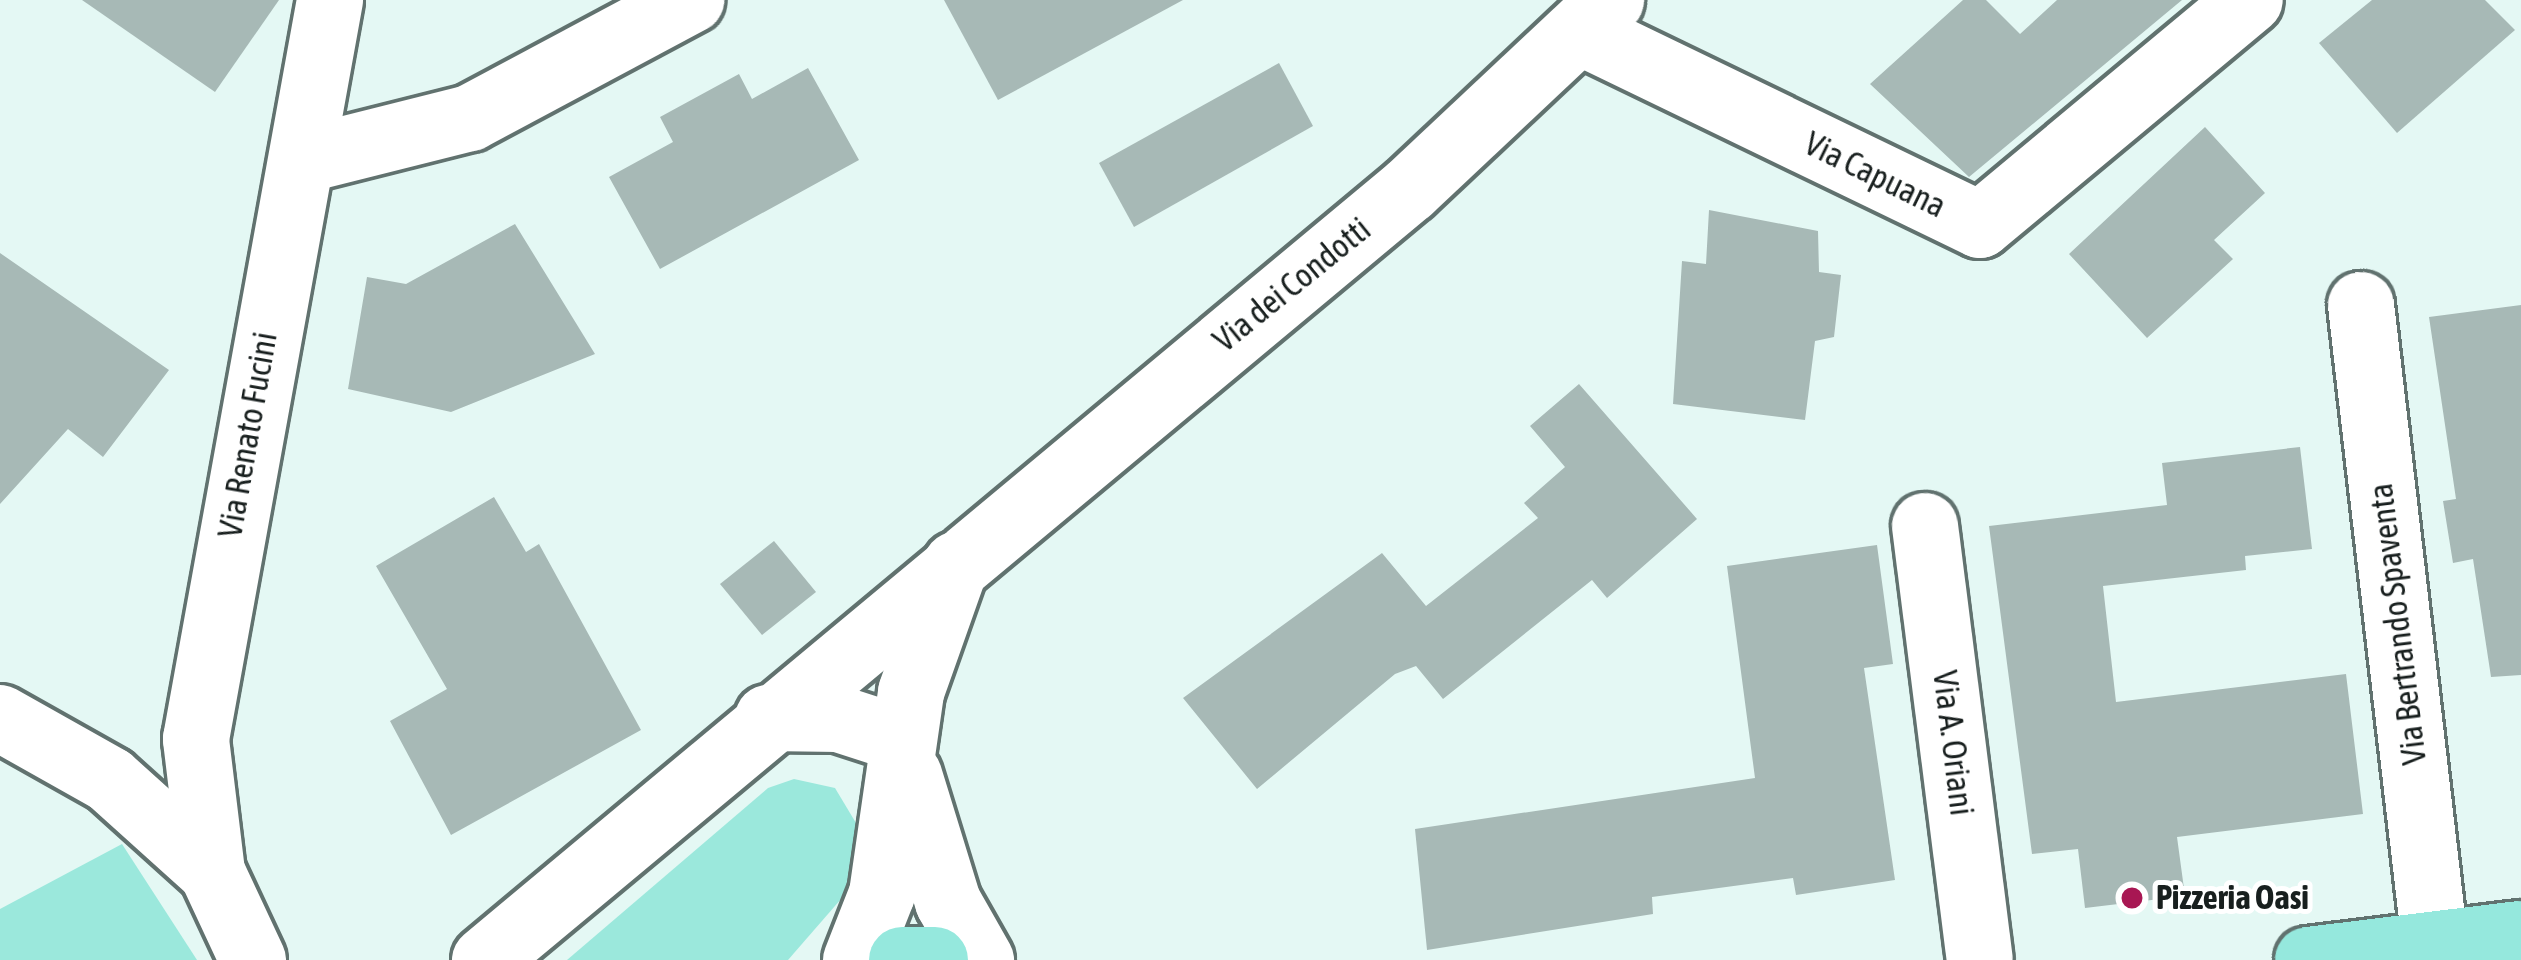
<!DOCTYPE html>
<style>
body{margin:0}
#map{position:relative;width:2521px;height:960px;overflow:hidden;background:#e4f8f4;font-family:"Asap Condensed",sans-serif}
div>[style]{position:absolute}
.green>*{inset:0;background:#9be8dc}
.building>*{inset:0;background:#a7b9b6}
.roads{filter:drop-shadow(3px 0 #61726f) drop-shadow(-3px 0 #61726f) drop-shadow(0 3px #61726f) drop-shadow(0 -3px #61726f)}
.minor>*{height:66px;margin:-33px;padding:0 33px;transform-origin:33px;border-radius:33px;background:#fff}
.major>*{height:66px;margin:-33px;padding:0 33px;transform-origin:33px;border-radius:33px;background:#95e8dd}
.dots>*{width:33px;height:33px;translate:-50% -50%;box-sizing:border-box;border:6px solid #fff;border-radius:50%}
span{translate:-50% -50%;white-space:nowrap;text-align:center;line-height:1.15;-webkit-text-stroke:10px #fff;paint-order:stroke}
.street-label{font-size:33px;color:#181f1e}
.poi-label{font-size:33px;color:#181f1e;font-weight:700}
.left{translate:0 -50%;text-align:left}
</style>
<div id="map">
<div class="green">
<i style="clip-path:polygon(794px 779px,835px 788px,859px 828px,848px 891px,788px 960px,567px 960px,768px 788px)"></i>
<i style="clip-path:polygon(122px 844px,197px 960px,0 960px,0 909px)"></i>
</div>
<div class="building">
<i style="clip-path:polygon(82px 0,279px 0,215px 92px)"></i>
<i style="clip-path:polygon(944px 0,1183px 0,998px 100px)"></i>
<i style="clip-path:polygon(1963px 0,1986px 0,2020px 34px,2057px 0,2182px 0,1969px 177px,1870px 84px)"></i>
<i style="clip-path:polygon(2372px 0,2485px 0,2515px 30px,2397px 133px,2319px 43px)"></i>
<i style="clip-path:polygon(1279px 63px,1313px 126px,1134px 227px,1099px 163px)"></i>
<i style="clip-path:polygon(808px 68px,859px 160px,660px 269px,609px 177px,673px 142px,660px 117px,739px 74px,752px 99px)"></i>
<i style="clip-path:polygon(2205px 127px,2265px 193px,2214px 240px,2233px 259px,2147px 338px,2069px 254px)"></i>
<i style="clip-path:polygon(1709px 210px,1818px 231px,1819px 272px,1841px 275px,1834px 337px,1815px 341px,1805px 420px,1673px 404px,1682px 261px,1706px 264px)"></i>
<i style="clip-path:polygon(515px 224px,595px 354px,451px 412px,348px 389px,367px 277px,406px 284px)"></i>
<i style="clip-path:polygon(0 253px,169px 370px,103px 457px,68px 429px,0 504px)"></i>
<i style="clip-path:polygon(2521px 305px,2521px 675px,2491px 677px,2473px 559px,2453px 563px,2443px 501px,2456px 499px,2429px 317px)"></i>
<i style="clip-path:polygon(1579px 384px,1697px 519px,1607px 598px,1592px 580px,1443px 699px,1416px 666px,1395px 674px,1257px 789px,1183px 698px,1382px 553px,1426px 606px,1538px 518px,1524px 503px,1565px 467px,1530px 426px)"></i>
<i style="clip-path:polygon(2300px 447px,2312px 549px,2245px 556px,2246px 570px,2103px 586px,2116px 702px,2346px 674px,2363px 814px,2177px 837px,2185px 896px,2085px 908px,2078px 849px,2032px 854px,1989px 526px,2167px 505px,2162px 463px)"></i>
<i style="clip-path:polygon(494px 497px,526px 552px,539px 544px,641px 730px,451px 835px,390px 721px,447px 689px,376px 566px)"></i>
<i style="clip-path:polygon(774px 541px,816px 592px,762px 635px,720px 584px)"></i>
<i style="clip-path:polygon(1877px 545px,1893px 664px,1864px 668px,1895px 880px,1796px 895px,1793px 878px,1652px 897px,1653px 914px,1427px 950px,1415px 829px,1755px 778px,1727px 566px)"></i>
</div>
<div class="roads">
<div class="minor">
<i style="left:1583px;top:33px;width:441px;rotate:25.8deg"></i>
<i style="left:1980px;top:225px;width:351px;rotate:-39.8deg"></i>
<i style="left:303px;top:160px;width:172px;rotate:-14.1deg"></i>
<i style="left:470px;top:118px;width:251px;rotate:-28.1deg"></i>
<i style="left:2361px;top:305px;width:643px;rotate:83.39deg"></i>
<i style="left:1925px;top:526px;width:437px;rotate:82.8deg"></i>
<i style="left:0;top:718px;width:126px;rotate:29.4deg"></i>
<i style="left:110px;top:780px;width:137px;rotate:42deg"></i>
<i style="left:768px;top:718px;width:71px;rotate:0.8deg"></i>
<i style="left:839px;top:719px;width:65px;rotate:17.9deg"></i>
<i style="left:909px;top:775px;width:133px;rotate:72.9deg"></i>
<i style="left:948px;top:902px;width:67px;rotate:60.4deg"></i>
<i style="left:253px;top:960px;width:97px;rotate:-115deg"></i>
<i style="left:212px;top:872px;width:134px;rotate:-96.9deg"></i>
<i style="left:196px;top:739px;width:751px;rotate:-79.72deg"></i>
<i style="left:485px;top:960px;width:1204px;rotate:-39.81deg"></i>
<i style="left:1410px;top:189px;width:276px;rotate:-43.2deg"></i>
<i style="left:856px;top:960px;width:71px;rotate:-68.5deg"></i>
<i style="left:882px;top:894px;width:204px;rotate:-81.8deg"></i>
<i style="left:911px;top:692px;width:135px;rotate:-70.5deg"></i>
</div>
<div class="major">
<i style="left:902px;top:960px;width:33px"></i>
<i style="left:2308px;top:960px;width:215px;rotate:-7deg"></i>
</div>
</div>
<div class="dots">
<i style="left:2132px;top:898px;background:#a81753"></i>
</div>
<div class="street-label">
<span style="left:1875px;top:175px;rotate:26deg">Via Capuana</span>
<span style="left:1292px;top:285px;rotate:-39deg">Via dei Condotti</span>
<span style="left:248px;top:435px;rotate:-80deg">Via Renato Fucini</span>
<span style="left:2398px;top:624px;rotate:-97deg">Via Bertrando Spaventa</span>
<span style="left:1953px;top:743px;rotate:83deg">Via A. Oriani</span>
</div>
<div class="poi-label">
<span class="left" style="left:2156px;top:898px">Pizzeria Oasi</span>
</div>
</div>
